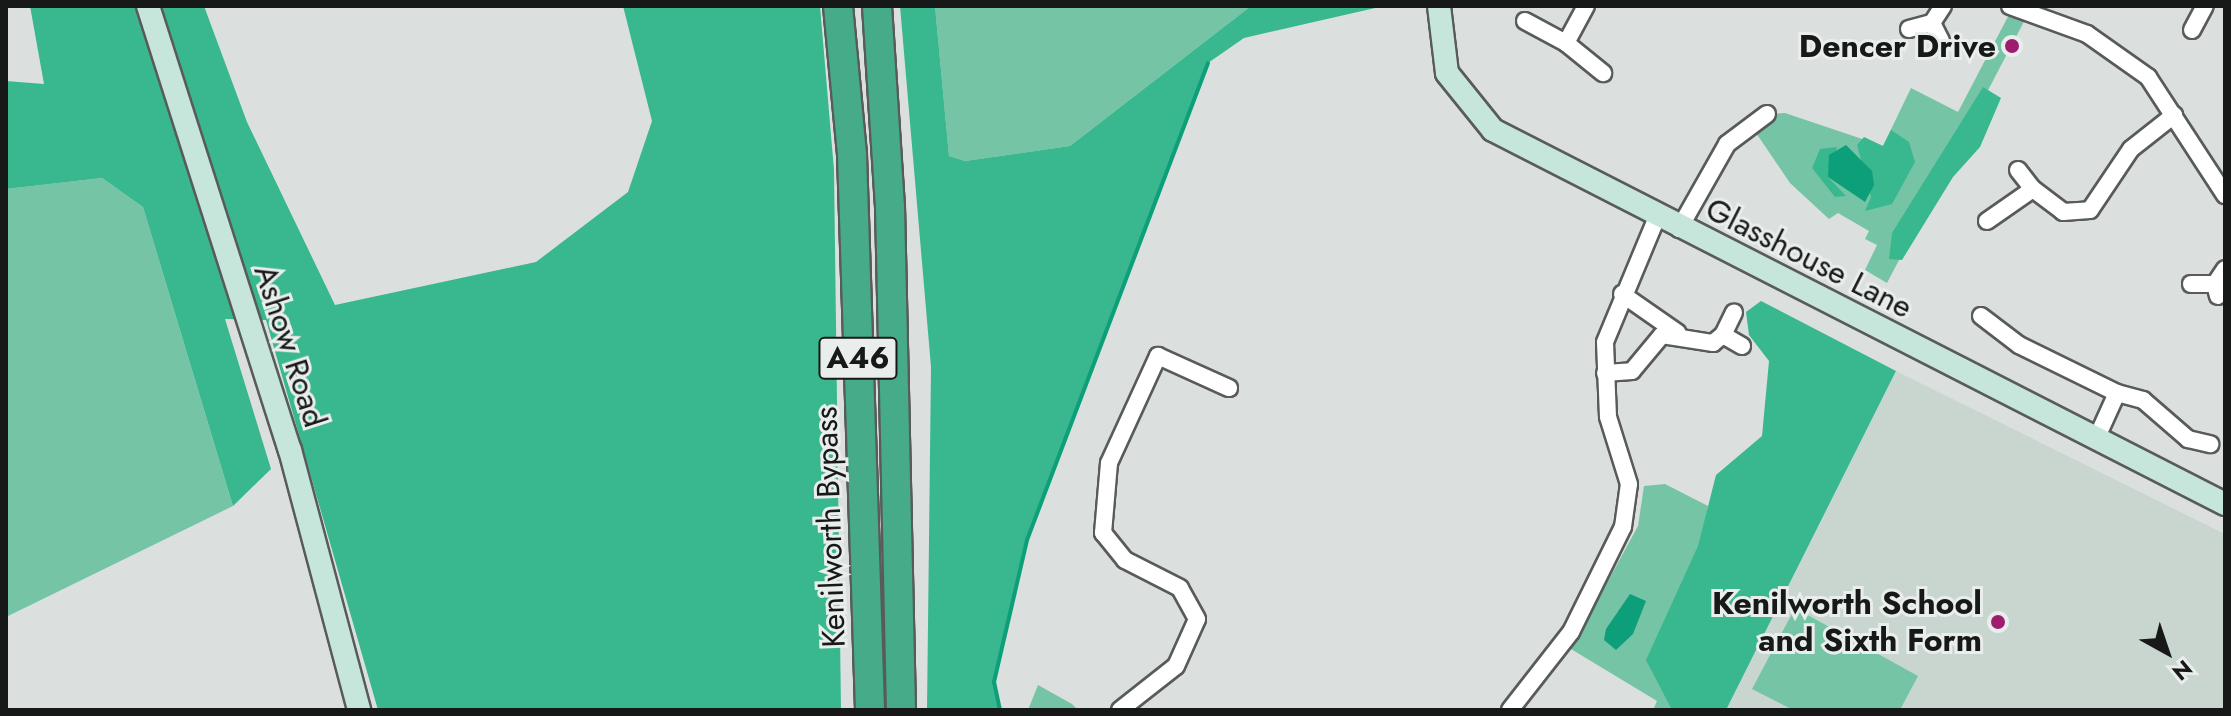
<!DOCTYPE html>
<style>
body{margin:0}
#map{position:relative;width:2231px;height:716px;overflow:hidden;background:#dbe0de;font-family:Jost,sans-serif}
div>[style]{position:absolute}
.built>*{inset:0;background:#c9d6d0}
.green>*{inset:0;background:#75c4a6}
.forest>*{inset:0;background:#39b78f}
.water>*{inset:0;background:#0d9f79}
.stream>*{height:4px;margin:-2px;padding:0 2px;transform-origin:2px;border-radius:2px;background:#0d9f79}
.roads{filter:drop-shadow(2px 0 #585b5a) drop-shadow(-2px 0 #585b5a) drop-shadow(0 2px #585b5a) drop-shadow(0 -2px #585b5a)}
.street>*{height:16px;margin:-8px;padding:0 8px;transform-origin:8px;border-radius:8px;background:#fff}
.secondary>*{height:22px;margin:-11px;padding:0 11px;transform-origin:11px;border-radius:11px;background:#c7e6db}
.highway>*{height:28px;margin:-14px;padding:0 14px;transform-origin:14px;border-radius:14px;background:#45ab88}
.dots>*{width:22px;height:22px;translate:-50% -50%;box-sizing:border-box;border:4px solid #e9edeb;border-radius:50%}
span{translate:-50% -50%;white-space:nowrap;text-align:center;line-height:1.15;-webkit-text-stroke:6px #e9edeb;paint-order:stroke}
.shield-label span{padding:2px 6px;background:#e9edeb;border:2px solid;border-radius:6px;-webkit-text-stroke-width:0}
.shield-label{font-size:30px;color:#171918;font-weight:700}
.poi-label{font-size:32px;color:#171918;font-weight:700}
.right{translate:-100% -50%;text-align:right}
.street-label{font-size:32px;color:#171918}
.frame{position:absolute;inset:0;border:8px solid #171918;pointer-events:none}
.north{position:absolute;left:2127px;top:612px;width:80px;height:80px;-webkit-text-stroke:6px #e9edeb;paint-order:stroke;rotate:140deg;font-size:22px;font-weight:700;line-height:32px;text-align:center;color:#171918}
.north::after{content:'';display:block;margin:auto;width:28px;height:36px;background:#171918;clip-path:polygon(50% 0,100% 100%,50% 72%,0 100%)}
</style>
<div id="map">
<div class="built">
<i style="clip-path:polygon(1896px 371px,2225px 534px,2225px 710px,1726px 710px)"></i>
</div>
<div class="green">
<i style="clip-path:polygon(935px 6px,1251px 6px,1070px 146px,965px 161px,949px 156px)"></i>
<i style="clip-path:polygon(2013px 7px,2029px 12px,1887px 283px,1865px 270px,1877px 245px,1865px 239px,1869px 231px,1838px 213px,1829px 219px,1790px 183px,1752px 127px,1767px 114px,1785px 113px,1883px 146px,1911px 88px,1958px 112px)"></i>
<i style="clip-path:polygon(102px 178px,143px 207px,233px 506px,6px 617px,6px 189px)"></i>
<i style="clip-path:polygon(1665px 484px,1708px 506px,1672px 710px,1653px 710px,1657px 701px,1571px 649px,1638px 526px,1644px 486px)"></i>
<i style="clip-path:polygon(1795px 608px,1918px 676px,1900px 710px,1793px 710px,1752px 689px)"></i>
<i style="clip-path:polygon(1038px 685px,1072px 704px,1078px 710px,1028px 710px)"></i>
</div>
<div class="forest">
<i style="clip-path:polygon(30px 6px,204px 6px,247px 122px,335px 305px,536px 262px,628px 192px,652px 121px,623px 6px,820px 6px,834px 170px,841px 710px,378px 710px,266px 320px,225px 319px,271px 469px,233px 506px,143px 207px,102px 178px,6px 189px,6px 81px,44px 84px)"></i>
<i style="clip-path:polygon(900px 6px,935px 6px,949px 156px,965px 161px,1070px 146px,1251px 6px,1384px 6px,1244px 38px,1208px 63px,1027px 540px,994px 682px,1000px 710px,927px 710px,931px 367px)"></i>
<i style="clip-path:polygon(1983px 87px,2001px 98px,1980px 147px,1953px 177px,1902px 260px,1889px 259px,1892px 233px)"></i>
<i style="clip-path:polygon(1891px 130px,1909px 142px,1915px 162px,1892px 204px,1865px 211px,1871px 197px,1857px 145px,1864px 137px,1883px 146px)"></i>
<i style="clip-path:polygon(1837px 147px,1828px 177px,1846px 196px,1835px 197px,1812px 168px,1820px 149px)"></i>
<i style="clip-path:polygon(1761px 301px,1896px 371px,1726px 710px,1672px 710px,1646px 660px,1698px 546px,1716px 475px,1762px 436px,1769px 361px,1749px 335px,1746px 312px)"></i>
</div>
<div class="water">
<i style="clip-path:polygon(1846px 145px,1872px 171px,1874px 185px,1865px 202px,1828px 177px,1829px 155px)"></i>
<i style="clip-path:polygon(1630px 594px,1646px 601px,1633px 634px,1616px 650px,1604px 640px,1606px 629px)"></i>
</div>
<div class="stream">
<i style="left:1000px;top:710px;width:29px;rotate:-102deg"></i>
<i style="left:994px;top:682px;width:146px;rotate:-76.9deg"></i>
<i style="left:1027px;top:540px;width:510px;rotate:-69.22deg"></i>
</div>
<div class="roads">
<div class="street">
<i style="left:2010px;top:6px;width:82px;rotate:20deg"></i>
<i style="left:2087px;top:34px;width:75px;rotate:35.2deg"></i>
<i style="left:2148px;top:77px;width:141px;rotate:56.9deg"></i>
<i style="left:1525px;top:21px;width:47px;rotate:28.2deg"></i>
<i style="left:1566px;top:43px;width:42px;rotate:-61.6deg"></i>
<i style="left:1932px;top:23px;width:20px;rotate:63deg"></i>
<i style="left:1909px;top:29px;width:24px;rotate:-15deg"></i>
<i style="left:1932px;top:23px;width:20px;rotate:-57deg"></i>
<i style="left:2192px;top:30px;width:27px;rotate:-62deg"></i>
<i style="left:1566px;top:43px;width:48px;rotate:39deg"></i>
<i style="left:2018px;top:170px;width:24px;rotate:52deg"></i>
<i style="left:1987px;top:221px;width:56px;rotate:-34.8deg"></i>
<i style="left:2033px;top:189px;width:38px;rotate:37deg"></i>
<i style="left:2063px;top:212px;width:27px;rotate:-4deg"></i>
<i style="left:2090px;top:210px;width:73px;rotate:-56.1deg"></i>
<i style="left:2131px;top:149px;width:55px;rotate:-38.3deg"></i>
<i style="left:1679px;top:229px;width:98px;rotate:-60.5deg"></i>
<i style="left:1727px;top:144px;width:50px;rotate:-36.9deg"></i>
<i style="left:2191px;top:284px;width:24px"></i>
<i style="left:1622px;top:294px;width:68px;rotate:34.9deg"></i>
<i style="left:2218px;top:296px;width:12px;rotate:-104deg"></i>
<i style="left:2215px;top:284px;width:18px;rotate:-56deg"></i>
<i style="left:1981px;top:316px;width:48px;rotate:37.3deg"></i>
<i style="left:2019px;top:345px;width:109px;rotate:26.1deg"></i>
<i style="left:2117px;top:393px;width:48px;rotate:114.4deg"></i>
<i style="left:1723px;top:335px;width:25px;rotate:-64deg"></i>
<i style="left:1605px;top:373px;width:27px;rotate:-4deg"></i>
<i style="left:1632px;top:371px;width:47px;rotate:-50.2deg"></i>
<i style="left:1662px;top:335px;width:52px;rotate:8.9deg"></i>
<i style="left:1713px;top:343px;width:13px;rotate:-39deg"></i>
<i style="left:1723px;top:335px;width:22px;rotate:30deg"></i>
<i style="left:2117px;top:393px;width:27px;rotate:15deg"></i>
<i style="left:2143px;top:400px;width:60px;rotate:40.9deg"></i>
<i style="left:2188px;top:439px;width:23px;rotate:13deg"></i>
<i style="left:1120px;top:710px;width:71px;rotate:-38.2deg"></i>
<i style="left:1176px;top:666px;width:51px;rotate:-65.9deg"></i>
<i style="left:1197px;top:619px;width:35px;rotate:-119deg"></i>
<i style="left:1180px;top:588px;width:62px;rotate:-153deg"></i>
<i style="left:1125px;top:560px;width:35px;rotate:-129deg"></i>
<i style="left:1103px;top:533px;width:70px;rotate:-85.1deg"></i>
<i style="left:1109px;top:463px;width:118px;rotate:-65.4deg"></i>
<i style="left:1158px;top:356px;width:78px;rotate:24.3deg"></i>
<i style="left:1510px;top:710px;width:99px;rotate:-52deg"></i>
<i style="left:1571px;top:632px;width:117px;rotate:-63.7deg"></i>
<i style="left:1623px;top:527px;width:43px;rotate:-82.1deg"></i>
<i style="left:1629px;top:484px;width:70px;rotate:-107.4deg"></i>
<i style="left:1608px;top:417px;width:75px;rotate:-92.3deg"></i>
<i style="left:1605px;top:342px;width:135px;rotate:-67.4deg"></i>
</div>
<div class="secondary">
<i style="left:148px;top:6px;width:466px;rotate:72.3deg"></i>
<i style="left:290px;top:450px;width:269px;rotate:75.1deg"></i>
<i style="left:1439px;top:6px;width:67px;rotate:83.2deg"></i>
<i style="left:1447px;top:73px;width:73px;rotate:51.1deg"></i>
<i style="left:1493px;top:130px;width:822px;rotate:27.06deg"></i>
</div>
<div class="highway">
<i style="left:838px;top:6px;width:150px;rotate:84.6deg"></i>
<i style="left:852px;top:155px;width:555px;rotate:88.14deg"></i>
<i style="left:877px;top:6px;width:200px;rotate:86.3deg"></i>
<i style="left:890px;top:206px;width:504px;rotate:88.75deg"></i>
</div>
</div>
<div class="dots">
<i style="left:2012px;top:46px;background:#9f1d6f"></i>
<i style="left:1998px;top:622px;background:#9f1d6f"></i>
</div>
<div class="shield-label">
<span style="left:858px;top:358px">A46</span>
</div>
<div class="poi-label">
<span class="right" style="left:1996px;top:46px">Dencer Drive</span>
<span class="right" style="left:1982px;top:622px">Kenilworth School<br>and Sixth Form</span>
</div>
<div class="street-label">
<span style="left:1809px;top:258px;rotate:27deg">Glasshouse Lane</span>
<span style="left:290px;top:346px;rotate:72deg">Ashow Road</span>
<span style="left:830px;top:527px;rotate:-92deg">Kenilworth Bypass</span>
</div>
<div class="frame"></div>
<div class="north">N</div>
</div>
